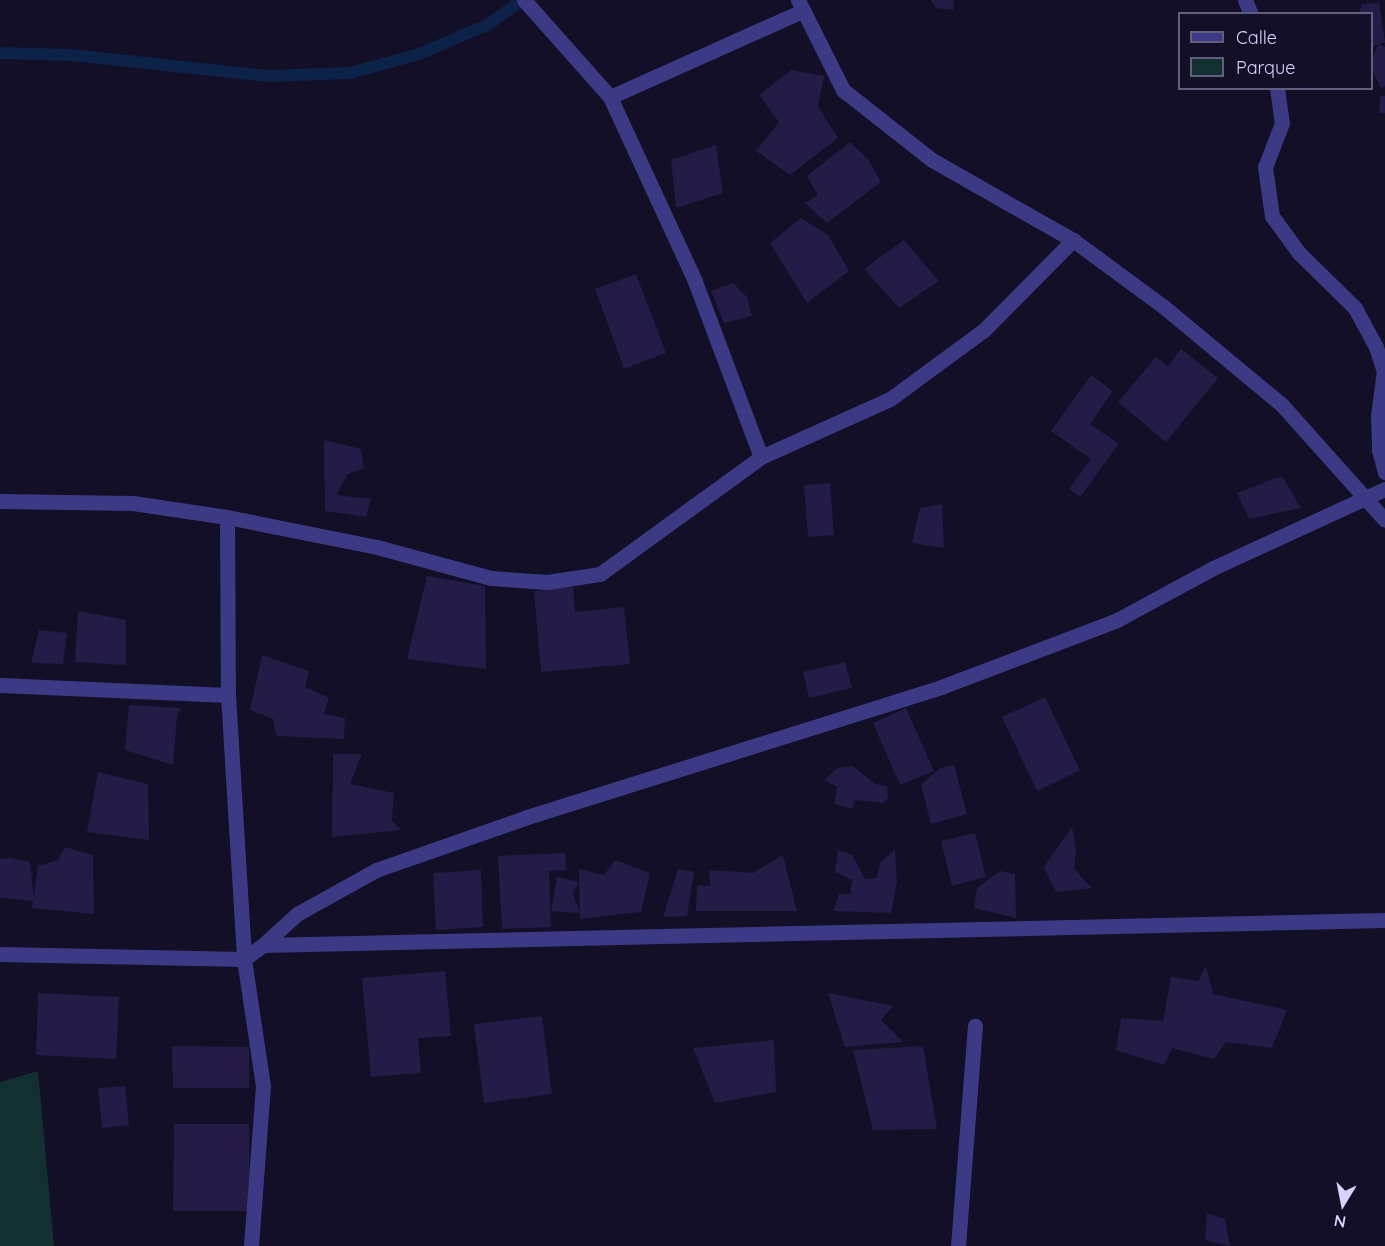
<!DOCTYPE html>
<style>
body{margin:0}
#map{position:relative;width:1385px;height:1246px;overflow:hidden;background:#130f26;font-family:Quicksand,sans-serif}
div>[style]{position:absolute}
.green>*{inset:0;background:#12302f}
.stream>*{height:12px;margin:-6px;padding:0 6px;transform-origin:6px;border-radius:6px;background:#0c2248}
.building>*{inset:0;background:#241b47}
.service>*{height:15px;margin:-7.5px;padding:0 7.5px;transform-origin:7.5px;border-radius:7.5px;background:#3d3a85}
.minor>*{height:15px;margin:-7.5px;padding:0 7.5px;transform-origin:7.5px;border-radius:7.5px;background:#3d3a85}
span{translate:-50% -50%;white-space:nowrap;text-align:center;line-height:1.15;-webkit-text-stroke:6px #130f26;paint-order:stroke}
.legend{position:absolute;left:1178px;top:12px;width:195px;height:78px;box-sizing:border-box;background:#130f26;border:2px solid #625e7d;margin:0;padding:8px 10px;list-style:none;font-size:18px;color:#d9d4ff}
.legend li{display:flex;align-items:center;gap:12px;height:30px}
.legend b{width:30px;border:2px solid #625e7d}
.north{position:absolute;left:1313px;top:1174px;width:60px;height:60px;-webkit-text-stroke:4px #130f26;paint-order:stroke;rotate:190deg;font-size:16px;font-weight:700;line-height:24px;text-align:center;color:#d9d4ff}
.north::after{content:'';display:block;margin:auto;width:21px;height:27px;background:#d9d4ff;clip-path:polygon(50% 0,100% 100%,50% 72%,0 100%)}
</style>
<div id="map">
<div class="green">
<i style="clip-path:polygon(38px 1071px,54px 1246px,0 1246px,0 1082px)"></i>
</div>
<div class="stream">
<i style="left:0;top:53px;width:71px;rotate:1.6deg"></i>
<i style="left:71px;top:55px;width:199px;rotate:6.1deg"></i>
<i style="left:269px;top:76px;width:81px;rotate:-2.1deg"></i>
<i style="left:350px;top:73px;width:72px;rotate:-15.4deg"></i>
<i style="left:419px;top:54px;width:74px;rotate:-23.1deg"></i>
<i style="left:487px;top:25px;width:44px;rotate:-34.8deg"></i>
</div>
<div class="building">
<i style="clip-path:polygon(931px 0,953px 0,954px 10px,936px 8px)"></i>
<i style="clip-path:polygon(1379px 3px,1385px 42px,1372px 47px,1372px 14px,1359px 14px,1362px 4px)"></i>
<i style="clip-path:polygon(1379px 44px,1385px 47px,1385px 86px,1381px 88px,1372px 70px,1372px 58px)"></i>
<i style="clip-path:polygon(791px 70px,824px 76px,818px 106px,838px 138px,790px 175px,756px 151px,779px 122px,759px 95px)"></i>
<i style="clip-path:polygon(1380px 96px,1385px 96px,1385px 113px,1379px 113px)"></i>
<i style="clip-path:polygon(850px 142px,868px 159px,881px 182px,827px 223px,805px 203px,818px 195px,807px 176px)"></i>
<i style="clip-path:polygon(716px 145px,723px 193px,676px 208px,671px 160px)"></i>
<i style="clip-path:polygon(801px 218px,828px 235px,849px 271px,807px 303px,770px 243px)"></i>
<i style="clip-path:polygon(904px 240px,939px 281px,899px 308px,864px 269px)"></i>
<i style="clip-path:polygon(636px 274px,666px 353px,624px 369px,595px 289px)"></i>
<i style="clip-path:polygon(733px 283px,747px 297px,752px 316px,724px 323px,711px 291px)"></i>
<i style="clip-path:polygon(1181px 349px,1218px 378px,1166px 442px,1118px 402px,1156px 357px,1168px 366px)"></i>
<i style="clip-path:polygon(1091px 375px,1113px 391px,1090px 424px,1119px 444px,1080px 497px,1069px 489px,1091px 459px,1051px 431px)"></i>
<i style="clip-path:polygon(324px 440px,361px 449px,364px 468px,348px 474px,336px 495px,371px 499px,366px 517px,325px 511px)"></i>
<i style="clip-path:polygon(1282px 476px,1301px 508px,1249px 519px,1237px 493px)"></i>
<i style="clip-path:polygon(830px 483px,834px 535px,808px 537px,804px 485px)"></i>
<i style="clip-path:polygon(942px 504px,944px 548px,912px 543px,920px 508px)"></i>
<i style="clip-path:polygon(427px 576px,485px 586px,486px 669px,407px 659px)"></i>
<i style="clip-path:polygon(573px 586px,575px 612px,624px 607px,630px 664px,541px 672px,534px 591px)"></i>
<i style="clip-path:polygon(78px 611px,126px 620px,126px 665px,75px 662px)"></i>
<i style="clip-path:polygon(39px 630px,67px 633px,63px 664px,31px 663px)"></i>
<i style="clip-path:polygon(262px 655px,309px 671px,305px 687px,329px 698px,324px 714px,345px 718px,344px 739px,276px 736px,273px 719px,250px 710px)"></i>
<i style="clip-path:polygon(845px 662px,852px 688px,809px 698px,803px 672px)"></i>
<i style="clip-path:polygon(1045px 697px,1080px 770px,1037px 791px,1002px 717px)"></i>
<i style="clip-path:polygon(129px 705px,181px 708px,177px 716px,173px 765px,125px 750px)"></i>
<i style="clip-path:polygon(906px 708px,934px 771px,900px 785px,873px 723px)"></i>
<i style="clip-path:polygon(333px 754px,362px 754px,350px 784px,394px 793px,392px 821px,402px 830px,332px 837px)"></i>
<i style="clip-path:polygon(954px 765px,967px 814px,931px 824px,921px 785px,940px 768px)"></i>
<i style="clip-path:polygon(853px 766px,875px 784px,887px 786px,888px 798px,883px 803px,856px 800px,852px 809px,834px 804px,837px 787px,824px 780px,837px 768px)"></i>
<i style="clip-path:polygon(98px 772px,148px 784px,149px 840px,87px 832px)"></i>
<i style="clip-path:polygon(1072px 827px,1076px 849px,1074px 869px,1092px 888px,1056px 892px,1044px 867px)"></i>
<i style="clip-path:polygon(975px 833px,986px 877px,952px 886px,941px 841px)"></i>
<i style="clip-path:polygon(65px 847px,93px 855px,94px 914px,32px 908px,38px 866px,58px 860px)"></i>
<i style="clip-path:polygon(895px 849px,897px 882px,891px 913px,833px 911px,839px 894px,850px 894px,852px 880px,835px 872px,838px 850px,852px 855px,865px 879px,877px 878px,880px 863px)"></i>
<i style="clip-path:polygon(565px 853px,566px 870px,549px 871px,551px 927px,502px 929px,498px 856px)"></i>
<i style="clip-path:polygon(783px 855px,797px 911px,696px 911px,697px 885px,710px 886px,709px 870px,753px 873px)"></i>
<i style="clip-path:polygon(10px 858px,30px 862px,34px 901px,0 898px,0 859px)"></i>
<i style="clip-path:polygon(615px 860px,650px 873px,641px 912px,580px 919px,579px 869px,604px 875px)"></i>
<i style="clip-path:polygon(678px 869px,694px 872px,687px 916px,663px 917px)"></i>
<i style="clip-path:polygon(481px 870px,483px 927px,436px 930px,433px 873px)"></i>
<i style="clip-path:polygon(1000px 871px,1015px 874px,1016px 918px,974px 908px,977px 888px)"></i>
<i style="clip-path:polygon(557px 877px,579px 882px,573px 894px,580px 913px,551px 911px)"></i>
<i style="clip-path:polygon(1206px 966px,1213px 994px,1287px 1010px,1272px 1048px,1226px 1042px,1214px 1059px,1172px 1048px,1164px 1065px,1116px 1050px,1121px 1018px,1163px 1021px,1171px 977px,1198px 981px)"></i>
<i style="clip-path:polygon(445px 971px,451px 1036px,418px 1038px,421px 1073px,371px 1077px,362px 978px)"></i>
<i style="clip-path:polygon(38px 993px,119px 997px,116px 1059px,36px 1055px)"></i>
<i style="clip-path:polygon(828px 993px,893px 1006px,881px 1020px,903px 1042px,845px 1047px)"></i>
<i style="clip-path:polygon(542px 1016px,552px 1094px,484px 1103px,474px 1024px)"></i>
<i style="clip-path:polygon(774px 1040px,776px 1092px,715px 1103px,693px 1048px)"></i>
<i style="clip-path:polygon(172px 1046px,249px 1047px,249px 1088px,173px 1088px)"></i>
<i style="clip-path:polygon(923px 1046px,937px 1129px,873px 1130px,853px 1050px)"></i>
<i style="clip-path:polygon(125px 1086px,129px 1125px,102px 1128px,98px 1088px)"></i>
<i style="clip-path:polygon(174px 1124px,249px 1124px,250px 1211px,173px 1211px)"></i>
<i style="clip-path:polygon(1207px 1213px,1225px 1219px,1230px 1246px,1205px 1240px)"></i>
</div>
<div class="service">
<i style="left:524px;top:0;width:130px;rotate:48.4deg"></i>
<i style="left:1245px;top:0;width:15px;rotate:67deg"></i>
<i style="left:1277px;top:88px;width:35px;rotate:82deg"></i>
<i style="left:1282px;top:123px;width:47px;rotate:111.1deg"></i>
<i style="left:1265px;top:167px;width:49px;rotate:81.9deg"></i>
<i style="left:1272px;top:216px;width:46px;rotate:53.9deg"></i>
<i style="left:1299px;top:253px;width:78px;rotate:44.5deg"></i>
<i style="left:1355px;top:308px;width:44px;rotate:61.7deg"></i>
<i style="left:1376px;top:347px;width:25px;rotate:72deg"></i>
<i style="left:1384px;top:371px;width:45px;rotate:97.6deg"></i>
<i style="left:1378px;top:416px;width:34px;rotate:88deg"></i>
<i style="left:1379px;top:450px;width:23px;rotate:75deg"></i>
</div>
<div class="minor">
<i style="left:798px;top:0;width:101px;rotate:63.4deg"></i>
<i style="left:843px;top:90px;width:113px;rotate:38.2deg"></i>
<i style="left:932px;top:160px;width:162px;rotate:29.6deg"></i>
<i style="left:1073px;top:240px;width:113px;rotate:36.4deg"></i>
<i style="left:1164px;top:307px;width:153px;rotate:39.7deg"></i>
<i style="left:1282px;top:405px;width:154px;rotate:48.2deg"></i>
<i style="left:761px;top:457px;width:188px;rotate:-110.6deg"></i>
<i style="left:695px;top:281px;width:203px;rotate:-114.8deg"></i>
<i style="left:610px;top:97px;width:210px;rotate:-24.1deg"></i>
<i style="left:0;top:501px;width:133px;rotate:0.9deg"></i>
<i style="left:133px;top:503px;width:95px;rotate:8.5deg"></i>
<i style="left:227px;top:517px;width:153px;rotate:11.3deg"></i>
<i style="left:377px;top:547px;width:118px;rotate:15.2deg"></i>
<i style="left:491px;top:578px;width:56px;rotate:4.1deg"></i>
<i style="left:547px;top:582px;width:54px;rotate:-8.6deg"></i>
<i style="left:600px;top:574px;width:199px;rotate:-36deg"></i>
<i style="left:761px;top:457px;width:141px;rotate:-24.2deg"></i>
<i style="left:890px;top:399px;width:117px;rotate:-36.3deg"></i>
<i style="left:984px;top:330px;width:127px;rotate:-45.3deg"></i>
<i style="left:227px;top:517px;width:178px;rotate:89.7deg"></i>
<i style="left:228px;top:695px;width:264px;rotate:86.5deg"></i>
<i style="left:244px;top:959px;width:128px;rotate:81.5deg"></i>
<i style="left:263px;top:1086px;width:160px;rotate:94.3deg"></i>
<i style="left:0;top:685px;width:228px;rotate:2.5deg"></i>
<i style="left:263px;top:945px;width:46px;rotate:-42.4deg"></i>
<i style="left:297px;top:914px;width:90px;rotate:-29.1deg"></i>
<i style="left:376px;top:870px;width:160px;rotate:-19.3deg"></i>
<i style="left:527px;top:817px;width:434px;rotate:-17.4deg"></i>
<i style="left:941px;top:687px;width:188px;rotate:-20.8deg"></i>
<i style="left:1117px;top:620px;width:109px;rotate:-28.4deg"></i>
<i style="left:1213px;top:568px;width:189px;rotate:-24.7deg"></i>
<i style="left:0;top:954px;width:244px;rotate:1.2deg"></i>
<i style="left:244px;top:959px;width:24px;rotate:-36deg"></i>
<i style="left:263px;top:945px;width:1122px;rotate:-1.28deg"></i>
<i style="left:958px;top:1246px;width:221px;rotate:-85.6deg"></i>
</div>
<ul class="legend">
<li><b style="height:8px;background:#3d3a85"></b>Calle</li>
<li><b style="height:16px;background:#12302f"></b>Parque</li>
</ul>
<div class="north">N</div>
</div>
